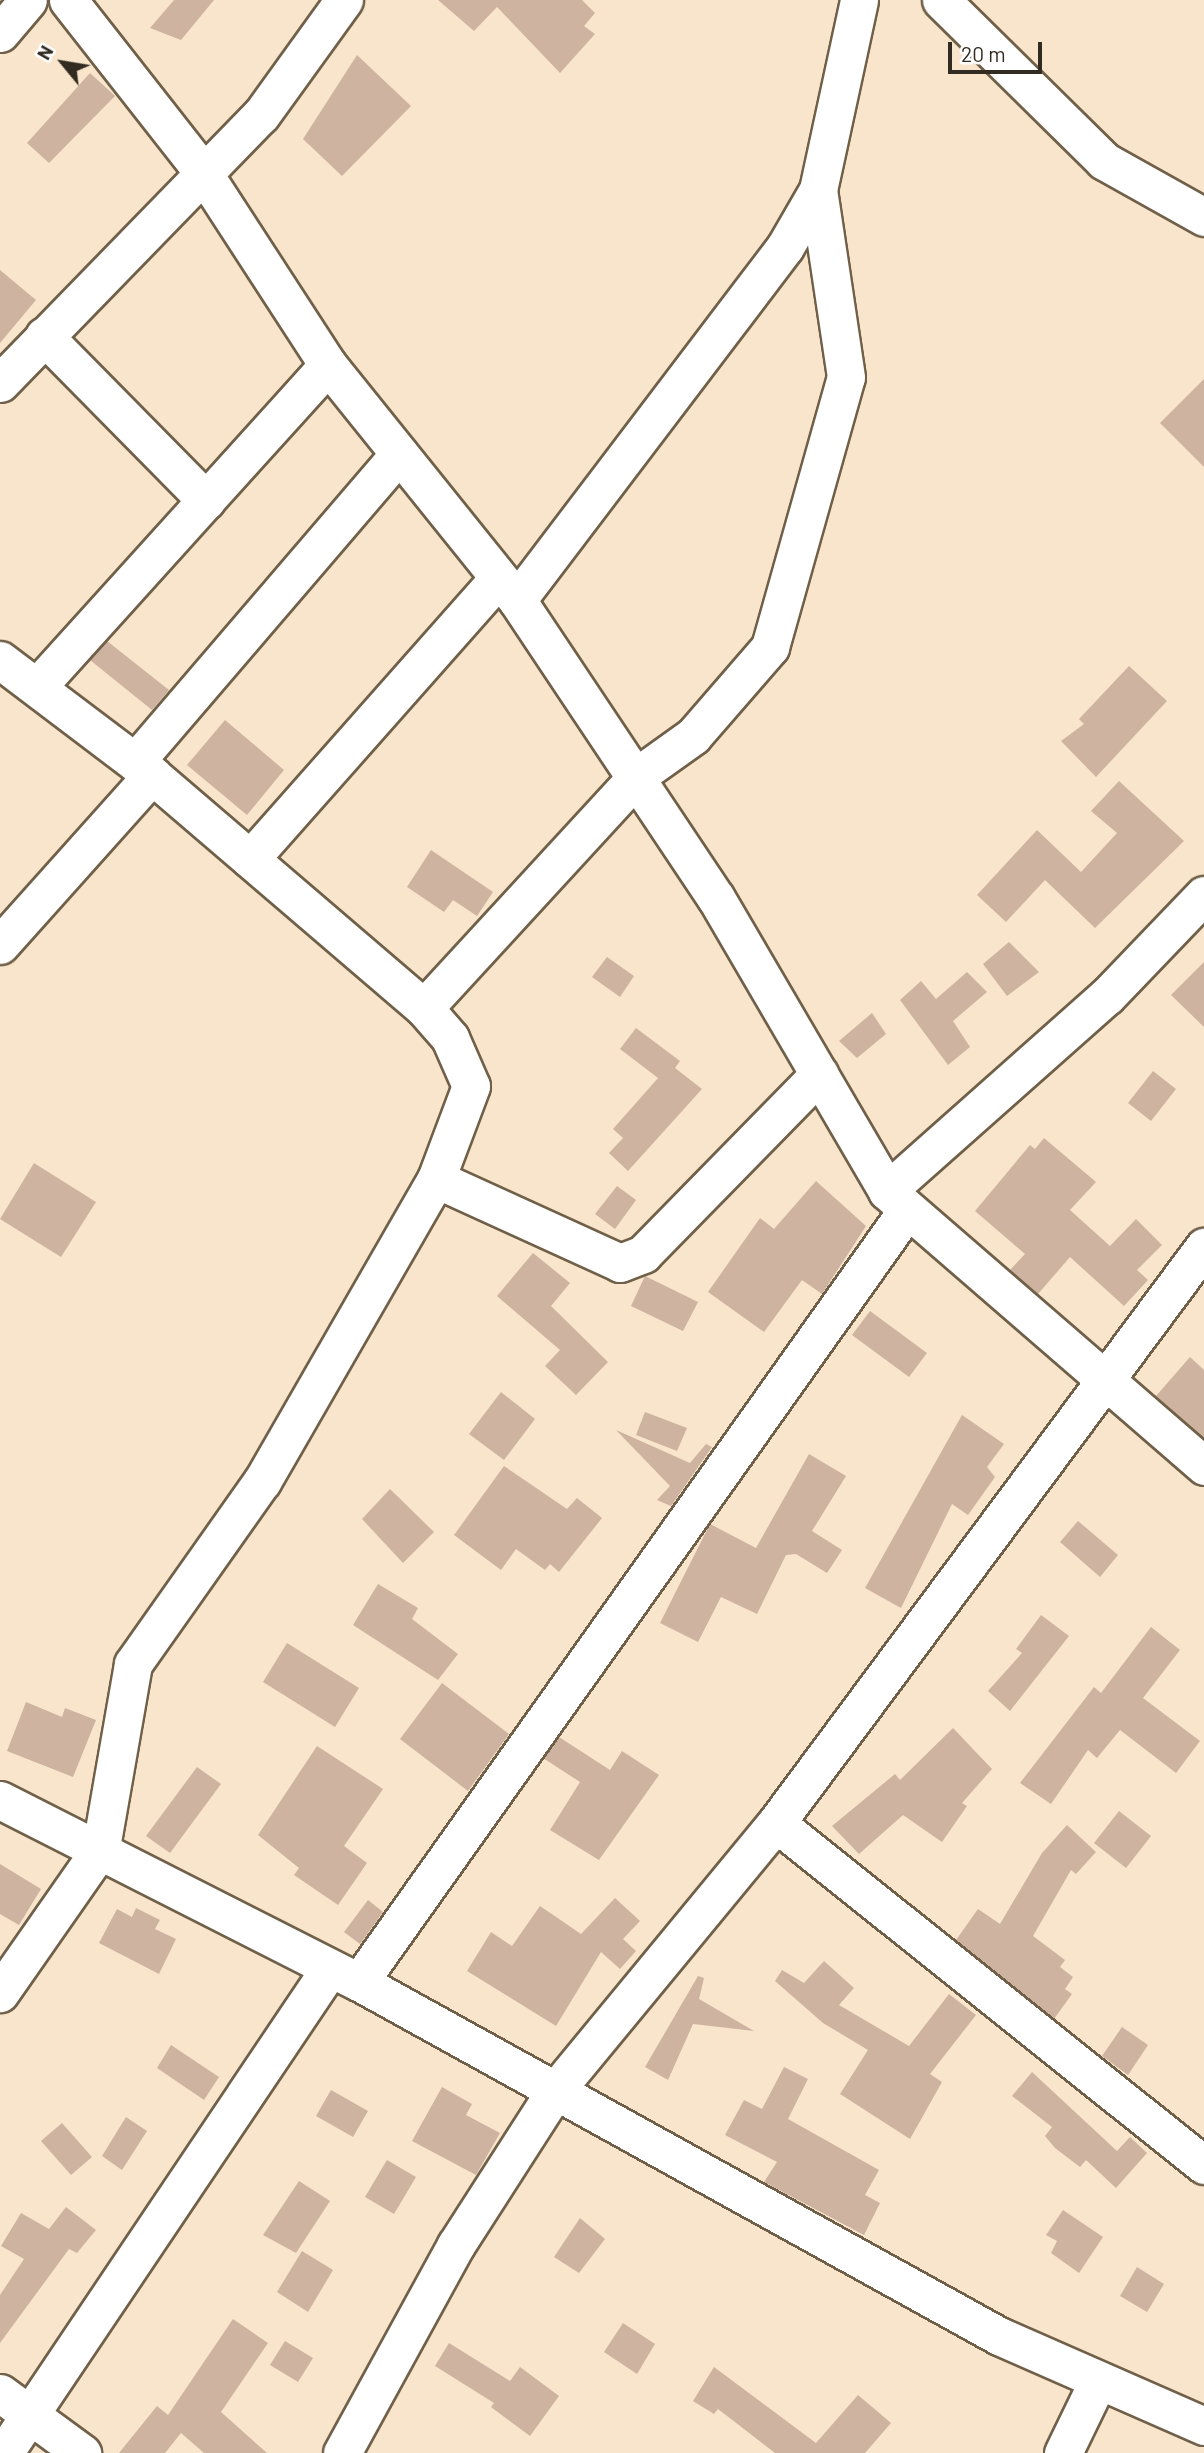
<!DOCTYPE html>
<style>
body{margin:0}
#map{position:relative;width:1204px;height:2453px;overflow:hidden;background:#f8e5cb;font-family:Barlow,sans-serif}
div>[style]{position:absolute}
.building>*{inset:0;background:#ceb3a1}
.roads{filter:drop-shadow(2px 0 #706049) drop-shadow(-2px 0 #706049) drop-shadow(0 2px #706049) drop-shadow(0 -2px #706049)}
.street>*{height:37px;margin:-18.5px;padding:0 18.5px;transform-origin:18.5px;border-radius:18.5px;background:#fff}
span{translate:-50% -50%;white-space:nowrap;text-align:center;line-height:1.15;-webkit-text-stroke:6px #fff;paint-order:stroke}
.north{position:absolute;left:28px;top:28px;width:70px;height:70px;-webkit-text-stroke:5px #fff;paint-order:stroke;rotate:300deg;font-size:19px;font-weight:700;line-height:28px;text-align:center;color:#322b21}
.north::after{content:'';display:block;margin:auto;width:24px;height:32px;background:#322b21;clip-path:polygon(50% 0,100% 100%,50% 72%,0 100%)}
.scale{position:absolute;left:948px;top:42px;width:94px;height:32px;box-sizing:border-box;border:4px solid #322b21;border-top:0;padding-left:9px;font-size:21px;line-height:24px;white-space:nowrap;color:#322b21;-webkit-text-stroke:5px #fff;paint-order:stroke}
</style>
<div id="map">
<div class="building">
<i style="clip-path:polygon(174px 0,214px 0,181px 40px,150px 28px)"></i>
<i style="clip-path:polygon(438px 0,582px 0,595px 13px,584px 26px,595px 34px,560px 73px,497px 7px,474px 31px)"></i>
<i style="clip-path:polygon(357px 55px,411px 106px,342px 176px,303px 139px)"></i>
<i style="clip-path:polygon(90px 73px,115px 96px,49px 163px,27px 143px)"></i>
<i style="clip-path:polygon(0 270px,36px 300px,0 343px)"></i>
<i style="clip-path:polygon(1204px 379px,1204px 467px,1160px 423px)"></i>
<i style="clip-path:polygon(107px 641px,169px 690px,152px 710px,90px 660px)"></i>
<i style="clip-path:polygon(1129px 666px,1167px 701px,1096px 777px,1061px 741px,1084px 724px,1079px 719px)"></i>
<i style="clip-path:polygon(225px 720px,284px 770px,247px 815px,187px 765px)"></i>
<i style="clip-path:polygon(1119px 781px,1184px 841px,1095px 928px,1045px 880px,1006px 922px,977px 895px,1037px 830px,1081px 872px,1117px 833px,1091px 811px)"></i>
<i style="clip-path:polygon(431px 850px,493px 892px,477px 916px,453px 900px,444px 912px,407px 887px)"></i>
<i style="clip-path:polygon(1009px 942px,1039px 972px,1007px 996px,983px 964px)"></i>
<i style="clip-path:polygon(607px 957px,634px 976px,620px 997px,592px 977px)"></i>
<i style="clip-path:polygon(1204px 962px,1204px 1027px,1171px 995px)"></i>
<i style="clip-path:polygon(967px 972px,987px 992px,953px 1021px,970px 1047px,948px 1065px,900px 1000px,921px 981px,936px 999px)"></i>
<i style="clip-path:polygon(872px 1013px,886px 1034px,857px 1058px,839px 1041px)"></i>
<i style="clip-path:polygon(636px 1028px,680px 1061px,675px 1068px,702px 1089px,628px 1171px,609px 1153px,623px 1138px,613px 1129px,658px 1078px,620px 1049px)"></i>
<i style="clip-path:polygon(1153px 1071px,1176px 1089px,1151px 1121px,1128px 1103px)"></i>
<i style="clip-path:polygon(1044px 1138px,1096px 1182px,1070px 1210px,1110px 1246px,1136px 1219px,1162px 1245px,1137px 1270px,1148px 1280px,1124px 1306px,1070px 1257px,1038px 1294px,1010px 1270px,1025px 1254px,975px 1211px,1030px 1145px,1035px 1149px)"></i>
<i style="clip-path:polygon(34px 1163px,96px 1202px,61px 1257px,0 1219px)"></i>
<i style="clip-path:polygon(816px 1181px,866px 1226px,822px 1294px,802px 1280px,764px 1332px,708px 1292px,760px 1218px,774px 1229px)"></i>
<i style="clip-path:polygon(617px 1186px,636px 1200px,615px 1229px,595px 1214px)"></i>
<i style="clip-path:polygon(533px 1253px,570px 1283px,551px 1306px,608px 1362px,576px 1395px,545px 1366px,560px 1350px,497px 1296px)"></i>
<i style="clip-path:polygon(645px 1276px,698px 1302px,683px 1331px,631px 1306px)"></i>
<i style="clip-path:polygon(870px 1311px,927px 1353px,909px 1377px,852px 1335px)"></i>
<i style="clip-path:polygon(1190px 1357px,1204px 1370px,1204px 1438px,1156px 1396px)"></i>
<i style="clip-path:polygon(501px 1392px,535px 1419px,504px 1460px,469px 1434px)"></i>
<i style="clip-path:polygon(645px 1412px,687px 1428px,677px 1451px,636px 1435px)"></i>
<i style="clip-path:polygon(962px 1415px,1004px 1444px,987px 1467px,995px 1477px,968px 1515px,952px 1504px,901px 1608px,865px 1588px)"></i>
<i style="clip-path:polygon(616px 1430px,690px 1463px,706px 1444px,712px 1447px,671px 1506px,657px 1500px,670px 1486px)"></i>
<i style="clip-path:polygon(809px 1454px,846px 1476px,812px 1531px,842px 1550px,827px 1573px,796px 1554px,786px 1555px,757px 1614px,721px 1597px,698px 1642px,660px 1623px,710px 1524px,756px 1548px)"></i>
<i style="clip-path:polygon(504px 1466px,567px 1509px,577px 1498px,602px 1518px,559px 1572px,550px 1564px,545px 1570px,516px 1549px,501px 1570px,454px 1535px)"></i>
<i style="clip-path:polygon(390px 1489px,434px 1532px,403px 1563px,362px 1519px)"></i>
<i style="clip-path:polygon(1078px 1521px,1118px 1555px,1100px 1577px,1060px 1542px)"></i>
<i style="clip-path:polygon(378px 1584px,418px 1608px,412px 1619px,458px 1654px,438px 1680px,353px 1625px)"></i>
<i style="clip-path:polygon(1041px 1615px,1069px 1636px,1010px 1711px,988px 1691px,1022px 1653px,1016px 1649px)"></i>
<i style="clip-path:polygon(1151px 1627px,1180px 1650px,1143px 1698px,1200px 1741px,1176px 1773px,1120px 1730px,1097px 1758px,1088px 1750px,1051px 1804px,1020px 1783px,1094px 1687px,1101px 1693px)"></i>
<i style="clip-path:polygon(287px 1643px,359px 1688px,335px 1727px,263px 1682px)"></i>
<i style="clip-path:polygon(442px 1683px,509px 1734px,468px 1791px,400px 1739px)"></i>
<i style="clip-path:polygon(26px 1702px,62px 1717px,65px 1708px,96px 1720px,73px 1777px,7px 1751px)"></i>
<i style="clip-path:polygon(953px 1728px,992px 1769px,962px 1803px,967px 1806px,942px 1842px,903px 1815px,859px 1854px,832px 1826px,895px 1774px,900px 1780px)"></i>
<i style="clip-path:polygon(559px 1737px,610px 1770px,622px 1751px,659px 1775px,599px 1860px,550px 1830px,580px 1782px,543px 1758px)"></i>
<i style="clip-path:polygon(317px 1746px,383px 1789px,344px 1846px,367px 1863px,338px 1905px,294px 1875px,299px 1868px,258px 1835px)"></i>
<i style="clip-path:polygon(197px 1767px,221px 1784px,170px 1853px,146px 1836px)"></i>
<i style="clip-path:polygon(1119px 1811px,1151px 1836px,1126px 1868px,1094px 1843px)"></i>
<i style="clip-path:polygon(1067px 1825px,1096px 1852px,1076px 1874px,1071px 1870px,1033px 1936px,1065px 1960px,1060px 1967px,1073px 1977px,1065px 1989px,1072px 1994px,1054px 2019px,956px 1940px,978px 1909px,1000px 1924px,1042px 1853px)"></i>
<i style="clip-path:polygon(0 1864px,41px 1889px,19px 1925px,0 1914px)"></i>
<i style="clip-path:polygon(615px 1898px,640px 1921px,623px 1939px,636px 1951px,620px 1969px,601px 1952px,556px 2026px,467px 1971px,491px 1932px,512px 1946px,540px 1906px,581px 1934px)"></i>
<i style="clip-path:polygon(368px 1900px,383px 1912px,360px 1944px,344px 1932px)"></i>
<i style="clip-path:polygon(136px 1908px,160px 1920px,155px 1929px,176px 1939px,159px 1974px,99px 1943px,117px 1909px,132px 1917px)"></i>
<i style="clip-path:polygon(824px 1961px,854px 1988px,839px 2005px,909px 2046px,949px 1994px,976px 2015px,930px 2074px,942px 2082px,910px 2139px,840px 2094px,868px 2050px,823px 2023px,775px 1981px,782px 1970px,804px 1983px)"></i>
<i style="clip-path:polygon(698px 1976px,704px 1978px,699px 1999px,754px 2031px,693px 2024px,668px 2080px,645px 2067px)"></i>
<i style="clip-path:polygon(1122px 2027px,1148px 2045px,1128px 2075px,1102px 2056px)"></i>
<i style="clip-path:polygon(171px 2045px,219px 2077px,204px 2100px,157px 2068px)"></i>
<i style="clip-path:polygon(784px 2067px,808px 2079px,788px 2119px,879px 2170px,865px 2195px,880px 2203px,864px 2235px,764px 2182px,777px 2162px,725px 2135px,744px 2100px,762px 2109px)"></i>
<i style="clip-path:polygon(1032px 2072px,1117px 2151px,1130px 2137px,1147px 2153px,1116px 2188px,1086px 2160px,1080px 2167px,1055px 2148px,1045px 2136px,1052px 2127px,1012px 2096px)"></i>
<i style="clip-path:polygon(442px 2087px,472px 2104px,466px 2115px,500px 2133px,476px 2175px,412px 2141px)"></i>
<i style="clip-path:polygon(331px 2090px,368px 2111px,353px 2137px,316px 2116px)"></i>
<i style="clip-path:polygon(126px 2117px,147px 2131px,122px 2170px,102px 2156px)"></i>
<i style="clip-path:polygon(62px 2123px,92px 2157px,71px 2175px,41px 2141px)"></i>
<i style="clip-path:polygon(387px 2160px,416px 2177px,394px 2214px,365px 2197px)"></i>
<i style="clip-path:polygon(299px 2181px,330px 2201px,296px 2253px,263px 2235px)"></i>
<i style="clip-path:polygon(66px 2207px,96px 2230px,77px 2253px,69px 2249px,0 2343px,0 2295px,24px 2259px,1px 2246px,21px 2213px,49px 2229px)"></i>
<i style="clip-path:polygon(1063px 2210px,1103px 2237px,1079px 2273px,1051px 2253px,1057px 2241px,1046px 2235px)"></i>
<i style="clip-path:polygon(580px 2218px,605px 2239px,579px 2273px,554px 2257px)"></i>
<i style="clip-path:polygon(302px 2251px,333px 2270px,308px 2312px,277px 2292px)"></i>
<i style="clip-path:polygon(1137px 2267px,1164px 2284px,1147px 2312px,1120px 2296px)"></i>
<i style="clip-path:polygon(233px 2319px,268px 2343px,221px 2412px,267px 2453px,204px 2453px,181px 2433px,165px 2453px,119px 2453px,157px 2406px,168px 2415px)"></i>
<i style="clip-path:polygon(623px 2323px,655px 2344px,637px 2374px,604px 2352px)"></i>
<i style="clip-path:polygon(285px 2341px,313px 2358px,298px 2382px,270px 2365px)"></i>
<i style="clip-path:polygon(449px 2343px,510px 2381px,520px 2367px,559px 2396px,530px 2436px,491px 2407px,494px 2403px,435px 2366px)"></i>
<i style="clip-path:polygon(714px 2367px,816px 2443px,858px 2395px,891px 2423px,865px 2453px,775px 2453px,718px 2409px,714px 2414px,693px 2401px)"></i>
</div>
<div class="roads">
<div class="street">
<i style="left:68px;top:0;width:217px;rotate:51.9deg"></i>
<i style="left:202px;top:171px;width:231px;rotate:57deg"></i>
<i style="left:328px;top:365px;width:302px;rotate:51.2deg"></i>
<i style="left:517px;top:600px;width:358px;rotate:56.3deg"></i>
<i style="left:716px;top:898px;width:339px;rotate:59.7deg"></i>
<i style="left:887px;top:1191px;width:420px;rotate:40.9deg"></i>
<i style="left:941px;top:0;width:229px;rotate:44.6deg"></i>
<i style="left:1104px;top:161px;width:115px;rotate:29.2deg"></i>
<i style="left:0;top:33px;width:43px;rotate:-49.7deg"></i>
<i style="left:44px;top:336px;width:231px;rotate:45.4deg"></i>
<i style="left:0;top:383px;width:374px;rotate:-45.8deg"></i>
<i style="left:261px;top:115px;width:142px;rotate:-54.2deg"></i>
<i style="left:517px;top:600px;width:443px;rotate:-52.8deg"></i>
<i style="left:785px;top:247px;width:66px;rotate:-59.9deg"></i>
<i style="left:818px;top:190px;width:194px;rotate:-77.8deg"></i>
<i style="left:0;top:660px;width:191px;rotate:37.1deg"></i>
<i style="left:152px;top:775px;width:358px;rotate:40.6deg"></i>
<i style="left:424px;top:1008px;width:40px;rotate:49deg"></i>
<i style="left:450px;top:1038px;width:52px;rotate:66.4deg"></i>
<i style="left:471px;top:1086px;width:99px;rotate:110.6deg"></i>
<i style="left:436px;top:1179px;width:349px;rotate:119.9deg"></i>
<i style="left:262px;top:1481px;width:224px;rotate:125.2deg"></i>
<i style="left:133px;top:1664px;width:187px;rotate:99.9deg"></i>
<i style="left:101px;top:1848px;width:177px;rotate:124.9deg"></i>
<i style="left:37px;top:687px;width:434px;rotate:-47.9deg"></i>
<i style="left:135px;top:762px;width:406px;rotate:-49.4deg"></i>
<i style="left:250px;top:859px;width:375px;rotate:-48.5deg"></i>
<i style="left:0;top:945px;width:228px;rotate:-48.2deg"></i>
<i style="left:424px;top:1008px;width:315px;rotate:-47.4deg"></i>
<i style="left:637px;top:776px;width:69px;rotate:-35.5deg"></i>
<i style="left:693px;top:736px;width:118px;rotate:-49.1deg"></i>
<i style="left:770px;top:647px;width:280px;rotate:-74.3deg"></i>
<i style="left:846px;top:377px;width:189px;rotate:-98.5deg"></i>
<i style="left:436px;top:1179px;width:202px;rotate:24.5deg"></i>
<i style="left:620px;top:1263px;width:25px;rotate:-21deg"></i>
<i style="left:643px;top:1254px;width:252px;rotate:-45.6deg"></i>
<i style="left:887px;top:1191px;width:294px;rotate:-41.6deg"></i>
<i style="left:1107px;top:996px;width:140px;rotate:-46.2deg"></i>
<i style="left:0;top:1800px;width:402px;rotate:26.9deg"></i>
<i style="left:359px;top:1982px;width:731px;rotate:28.95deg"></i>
<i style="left:999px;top:2336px;width:224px;rotate:23.7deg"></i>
<i style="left:776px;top:1823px;width:548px;rotate:38.63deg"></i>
<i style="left:359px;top:1982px;width:947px;rotate:-54.63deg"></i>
<i style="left:0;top:2393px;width:102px;rotate:36.2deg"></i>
<i style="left:4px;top:2453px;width:584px;rotate:-56.09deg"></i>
<i style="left:342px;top:2453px;width:237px;rotate:-61.3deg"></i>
<i style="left:456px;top:2245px;width:183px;rotate:-57.3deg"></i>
<i style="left:555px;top:2091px;width:347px;rotate:-50.5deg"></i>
<i style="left:776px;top:1823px;width:718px;rotate:-53.39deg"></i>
<i style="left:1063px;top:2453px;width:80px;rotate:-64.1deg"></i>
</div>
</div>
<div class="north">N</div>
<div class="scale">20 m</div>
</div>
